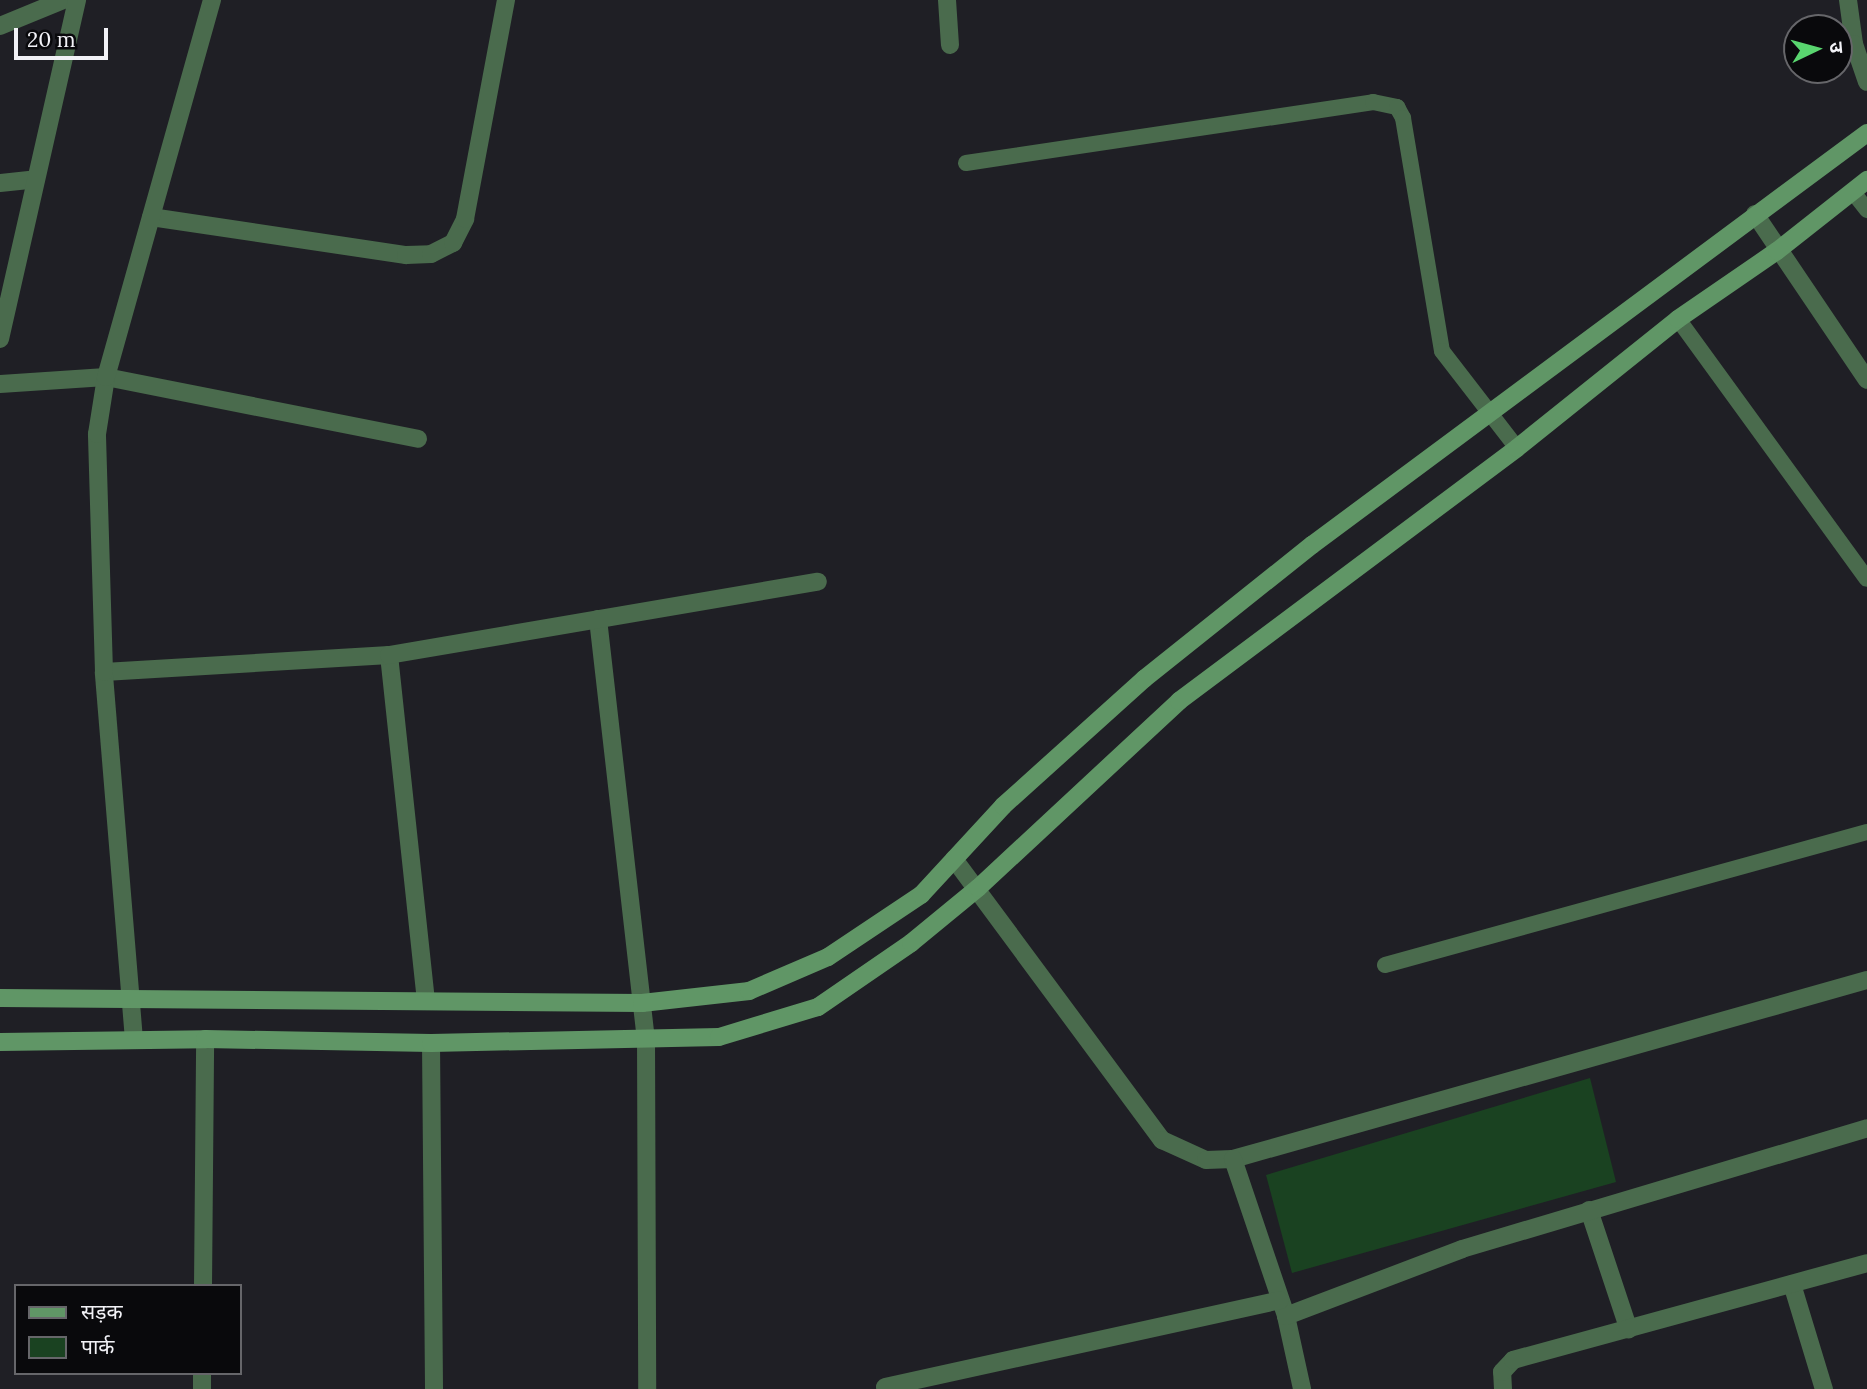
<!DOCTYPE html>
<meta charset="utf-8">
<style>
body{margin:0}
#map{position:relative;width:1867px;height:1389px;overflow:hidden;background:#1f1f25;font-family:Lora,"Noto Sans Devanagari",serif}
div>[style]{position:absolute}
.green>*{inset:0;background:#1a4221}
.lane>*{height:16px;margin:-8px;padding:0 8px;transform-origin:8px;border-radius:8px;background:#4a6b4d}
.street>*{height:18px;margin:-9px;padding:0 9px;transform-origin:9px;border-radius:9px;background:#4a6b4d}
.secondary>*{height:18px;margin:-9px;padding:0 9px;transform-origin:9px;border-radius:9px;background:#609666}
span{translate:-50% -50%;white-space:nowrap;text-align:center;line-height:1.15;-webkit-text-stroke:7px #09090c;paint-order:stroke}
.legend{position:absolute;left:14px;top:1284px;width:228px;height:91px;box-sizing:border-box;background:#09090c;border:2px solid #66666a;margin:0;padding:9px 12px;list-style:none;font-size:21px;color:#f2f2f7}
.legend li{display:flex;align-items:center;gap:14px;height:35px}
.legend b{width:35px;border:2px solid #66666a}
.north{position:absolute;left:1783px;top:14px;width:70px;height:70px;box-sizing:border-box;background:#09090c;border:2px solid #66666a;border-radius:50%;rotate:85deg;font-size:19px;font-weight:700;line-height:28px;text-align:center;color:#f2f2f7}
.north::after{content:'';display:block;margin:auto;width:24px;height:32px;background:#59d56f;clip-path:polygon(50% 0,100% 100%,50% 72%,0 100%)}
.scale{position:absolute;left:14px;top:28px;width:94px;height:32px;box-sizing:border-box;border:4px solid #f2f2f7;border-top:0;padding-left:9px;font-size:21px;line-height:24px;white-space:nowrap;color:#f2f2f7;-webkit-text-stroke:5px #09090c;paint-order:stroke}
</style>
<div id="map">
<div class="green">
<i style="clip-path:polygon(1590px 1078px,1616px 1182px,1292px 1273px,1266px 1175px)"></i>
</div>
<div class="lane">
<i style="left:966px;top:163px;width:412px;rotate:-8.5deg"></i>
<i style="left:1373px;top:102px;width:25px;rotate:12deg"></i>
<i style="left:1397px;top:107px;width:13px;rotate:61deg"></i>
<i style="left:1403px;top:118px;width:236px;rotate:80.5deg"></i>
<i style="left:1442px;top:351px;width:123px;rotate:52.3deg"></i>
<i style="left:1853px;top:192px;width:23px;rotate:52deg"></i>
<i style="left:1678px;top:319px;width:321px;rotate:54deg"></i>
<i style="left:1385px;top:965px;width:500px;rotate:-15.43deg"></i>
</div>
<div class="street">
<i style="left:947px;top:0;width:45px;rotate:86.2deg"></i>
<i style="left:1848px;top:0;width:44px;rotate:82.2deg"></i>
<i style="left:1854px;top:44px;width:40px;rotate:71.1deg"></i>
<i style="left:0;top:26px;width:68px;rotate:-22.4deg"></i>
<i style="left:0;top:183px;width:36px;rotate:-6deg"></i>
<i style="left:1755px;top:214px;width:200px;rotate:56deg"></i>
<i style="left:151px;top:217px;width:258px;rotate:8.5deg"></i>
<i style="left:406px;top:255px;width:25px;rotate:-2deg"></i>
<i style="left:431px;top:254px;width:25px;rotate:-27deg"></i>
<i style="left:453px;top:243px;width:27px;rotate:-63deg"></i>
<i style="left:465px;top:219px;width:223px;rotate:-79.4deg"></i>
<i style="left:0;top:339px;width:348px;rotate:-77.2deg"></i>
<i style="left:0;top:384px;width:106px;rotate:-3.8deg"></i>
<i style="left:106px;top:377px;width:318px;rotate:11.2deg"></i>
<i style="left:598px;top:619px;width:423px;rotate:83.5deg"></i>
<i style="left:646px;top:1039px;width:350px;rotate:89.8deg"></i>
<i style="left:389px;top:655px;width:347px;rotate:83.9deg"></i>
<i style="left:104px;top:672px;width:286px;rotate:-3.4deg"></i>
<i style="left:389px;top:655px;width:435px;rotate:-9.7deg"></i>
<i style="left:954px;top:859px;width:350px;rotate:53.5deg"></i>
<i style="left:1162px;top:1140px;width:48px;rotate:24.4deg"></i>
<i style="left:1206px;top:1160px;width:27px;rotate:-2deg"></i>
<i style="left:1233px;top:1159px;width:659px;rotate:-15.77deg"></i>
<i style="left:134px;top:1040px;width:369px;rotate:-94.7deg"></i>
<i style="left:104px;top:672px;width:238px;rotate:-91.7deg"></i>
<i style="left:97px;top:434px;width:58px;rotate:-81deg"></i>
<i style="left:106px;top:377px;width:392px;rotate:-74.3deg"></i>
<i style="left:431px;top:1043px;width:346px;rotate:89.5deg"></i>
<i style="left:1233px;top:1159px;width:166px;rotate:71.3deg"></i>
<i style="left:1286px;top:1316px;width:75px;rotate:77.6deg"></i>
<i style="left:1589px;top:1210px;width:126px;rotate:71.6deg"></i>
<i style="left:1792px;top:1284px;width:110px;rotate:73.1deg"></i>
<i style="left:203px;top:1286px;width:247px;rotate:-89.5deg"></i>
<i style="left:1286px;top:1316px;width:188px;rotate:-20.8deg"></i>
<i style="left:1462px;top:1249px;width:423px;rotate:-16.6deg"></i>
<i style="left:885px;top:1387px;width:404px;rotate:-12.4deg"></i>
<i style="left:202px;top:1389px;width:16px;rotate:-90deg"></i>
<i style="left:1503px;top:1389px;width:17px;rotate:-93deg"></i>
<i style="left:1502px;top:1372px;width:16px;rotate:-47deg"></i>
<i style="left:1513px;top:1360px;width:367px;rotate:-15.3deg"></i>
</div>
<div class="secondary">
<i style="left:0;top:998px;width:642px;rotate:0.45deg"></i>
<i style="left:642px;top:1003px;width:108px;rotate:-6.4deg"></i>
<i style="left:749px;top:991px;width:86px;rotate:-23.3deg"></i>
<i style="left:828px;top:957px;width:112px;rotate:-33.7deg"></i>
<i style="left:921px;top:895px;width:121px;rotate:-47.3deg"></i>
<i style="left:1003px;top:806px;width:190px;rotate:-42deg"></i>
<i style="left:1144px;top:679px;width:215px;rotate:-38.6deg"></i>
<i style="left:1312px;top:545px;width:691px;rotate:-36.59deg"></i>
<i style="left:0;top:1042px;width:205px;rotate:-0.8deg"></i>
<i style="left:205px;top:1039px;width:226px;rotate:1deg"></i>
<i style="left:431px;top:1043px;width:288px;rotate:-1.2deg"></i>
<i style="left:719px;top:1037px;width:103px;rotate:-16.9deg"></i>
<i style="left:818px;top:1007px;width:113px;rotate:-34.5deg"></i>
<i style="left:911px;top:943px;width:87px;rotate:-39.4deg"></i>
<i style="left:978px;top:888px;width:275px;rotate:-42.9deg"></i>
<i style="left:1179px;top:701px;width:422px;rotate:-36.8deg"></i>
<i style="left:1517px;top:448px;width:206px;rotate:-38.7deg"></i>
<i style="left:1678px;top:319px;width:120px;rotate:-34.5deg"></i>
<i style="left:1777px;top:251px;width:115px;rotate:-38.3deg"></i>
</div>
<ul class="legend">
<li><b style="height:9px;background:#609666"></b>सड़क</li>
<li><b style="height:19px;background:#1a4221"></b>पार्क</li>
</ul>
<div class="north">उ</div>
<div class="scale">20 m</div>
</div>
